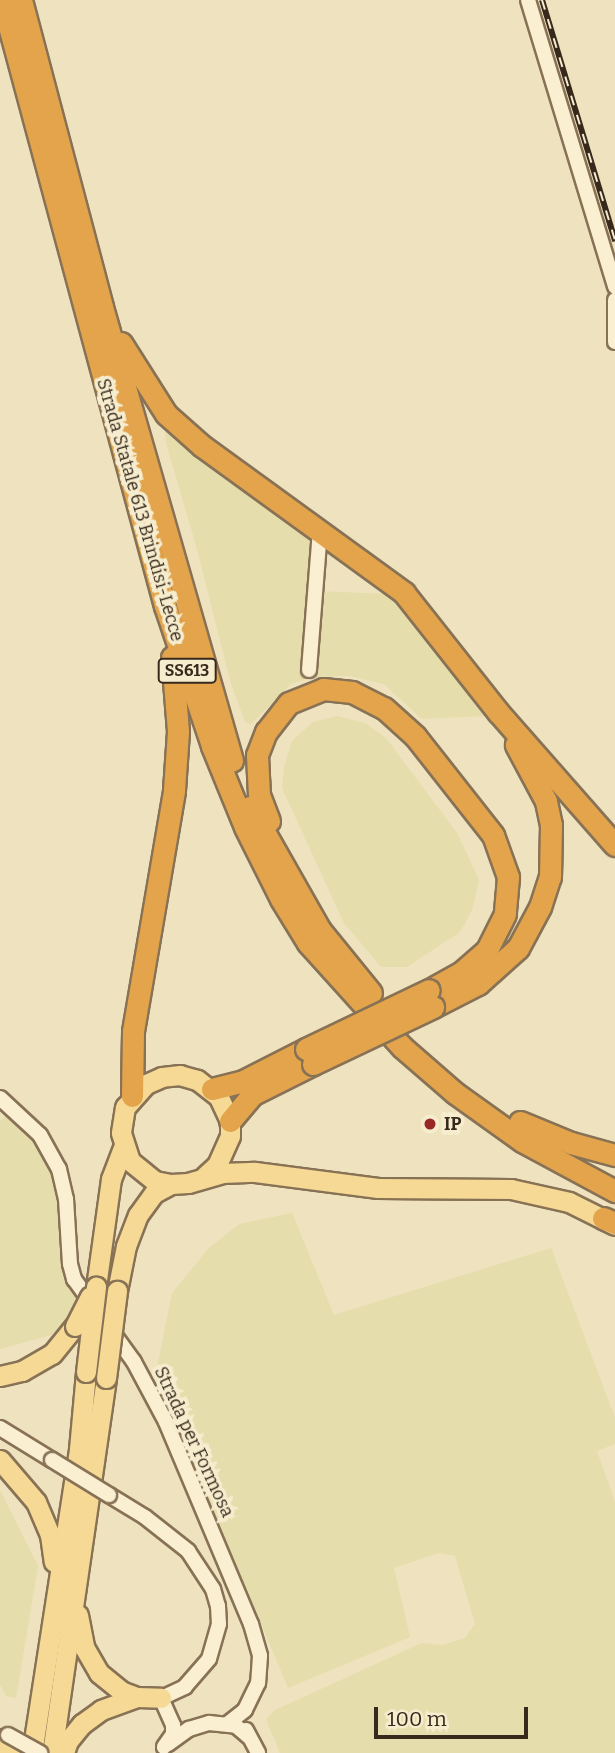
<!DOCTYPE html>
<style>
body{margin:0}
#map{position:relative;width:615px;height:1753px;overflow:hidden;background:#efe2be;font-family:Bitter,serif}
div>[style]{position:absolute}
.farmland>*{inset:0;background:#e5ddab}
.roads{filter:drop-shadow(2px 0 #887256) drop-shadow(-2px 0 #887256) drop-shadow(0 2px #887256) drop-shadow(0 -2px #887256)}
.minor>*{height:14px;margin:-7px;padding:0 7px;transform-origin:7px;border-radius:7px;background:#faefd1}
.major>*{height:19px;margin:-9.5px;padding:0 9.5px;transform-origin:9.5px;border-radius:9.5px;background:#f5d994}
.highway>*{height:21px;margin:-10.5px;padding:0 10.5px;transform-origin:10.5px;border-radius:10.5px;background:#e3a44b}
.rail>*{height:6px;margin-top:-3px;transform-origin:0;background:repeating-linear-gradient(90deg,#f6ecce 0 10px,#37291c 0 20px);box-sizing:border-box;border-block:2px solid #37291c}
.bridges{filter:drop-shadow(2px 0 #887256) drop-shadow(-2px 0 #887256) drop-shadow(0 2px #887256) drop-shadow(0 -2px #887256)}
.minor-bridge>*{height:14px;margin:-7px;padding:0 7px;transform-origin:7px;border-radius:7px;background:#faefd1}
.major-bridge>*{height:19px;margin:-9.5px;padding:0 9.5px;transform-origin:9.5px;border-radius:9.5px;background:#f5d994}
.highway-bridge>*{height:21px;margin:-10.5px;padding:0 10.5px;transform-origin:10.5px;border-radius:10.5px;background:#e3a44b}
.dots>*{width:19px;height:19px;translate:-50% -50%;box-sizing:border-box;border:4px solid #f6ecce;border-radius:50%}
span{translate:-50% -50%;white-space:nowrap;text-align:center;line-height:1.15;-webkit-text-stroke:7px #f6ecce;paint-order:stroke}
.shield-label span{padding:2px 5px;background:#f6ecce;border:2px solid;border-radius:5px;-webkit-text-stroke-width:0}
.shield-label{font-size:16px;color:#37291c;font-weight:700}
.street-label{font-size:18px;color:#37291c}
.poi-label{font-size:18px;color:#37291c;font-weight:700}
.left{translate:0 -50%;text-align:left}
.scale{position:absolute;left:374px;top:1707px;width:154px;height:32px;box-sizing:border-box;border:4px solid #37291c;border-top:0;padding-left:9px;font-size:21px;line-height:24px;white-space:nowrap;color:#37291c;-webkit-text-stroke:5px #f6ecce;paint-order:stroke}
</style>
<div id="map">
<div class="farmland">
<i style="clip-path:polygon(165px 430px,171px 430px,316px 534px,315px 591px,391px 594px,441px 647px,485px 716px,422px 719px,384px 684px,350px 676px,313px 677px,291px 684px,251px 724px,245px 722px,231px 684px,197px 549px,166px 443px)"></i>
<i style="clip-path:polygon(337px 716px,365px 723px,386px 738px,457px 833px,479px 880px,472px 910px,460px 932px,407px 967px,381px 967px,344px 923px,282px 788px,284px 767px,292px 741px,313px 722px)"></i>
<i style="clip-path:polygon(9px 1115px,34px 1139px,51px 1169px,60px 1198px,67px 1279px,80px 1306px,51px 1335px,0 1349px,0 1120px)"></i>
<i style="clip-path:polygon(292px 1213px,334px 1315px,551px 1248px,615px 1418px,615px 1444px,597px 1451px,615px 1502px,615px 1753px,280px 1753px,266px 1719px,275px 1710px,422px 1643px,443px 1645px,465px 1638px,475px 1624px,455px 1556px,438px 1553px,394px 1568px,410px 1637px,288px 1688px,156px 1373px,172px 1293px,209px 1248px,239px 1224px)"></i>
<i style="clip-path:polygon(0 1490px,38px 1566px,16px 1698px,6px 1696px,0 1684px)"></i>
</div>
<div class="roads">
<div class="minor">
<i style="left:528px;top:0;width:300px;rotate:73.1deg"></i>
<i style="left:615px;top:300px;width:42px;rotate:90deg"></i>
<i style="left:309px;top:670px;width:140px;rotate:-85.5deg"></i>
<i style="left:0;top:1098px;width:54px;rotate:42.8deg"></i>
<i style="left:40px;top:1135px;width:39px;rotate:61deg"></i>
<i style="left:59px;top:1169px;width:31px;rotate:77deg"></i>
<i style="left:66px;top:1199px;width:65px;rotate:86.5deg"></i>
<i style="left:70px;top:1264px;width:16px;rotate:75deg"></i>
<i style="left:74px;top:1279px;width:102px;rotate:54.1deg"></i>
<i style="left:134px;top:1362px;width:68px;rotate:61.9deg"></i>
<i style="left:166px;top:1422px;width:219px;rotate:67.2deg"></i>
<i style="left:251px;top:1624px;width:33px;rotate:74deg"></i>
<i style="left:260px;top:1656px;width:27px;rotate:94deg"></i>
<i style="left:258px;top:1683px;width:30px;rotate:116deg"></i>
<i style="left:245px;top:1710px;width:23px;rotate:142deg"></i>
<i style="left:0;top:1428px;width:61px;rotate:31.6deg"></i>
<i style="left:109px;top:1495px;width:42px;rotate:31.4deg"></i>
<i style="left:145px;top:1517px;width:55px;rotate:38.3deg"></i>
<i style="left:188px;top:1551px;width:45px;rotate:56.7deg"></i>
<i style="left:213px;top:1589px;width:18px;rotate:74deg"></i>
<i style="left:218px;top:1606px;width:18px;rotate:87deg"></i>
<i style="left:219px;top:1624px;width:36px;rotate:106deg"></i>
<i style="left:209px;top:1659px;width:37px;rotate:131deg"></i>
<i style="left:185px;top:1687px;width:26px;rotate:155deg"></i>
<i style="left:161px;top:1698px;width:30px;rotate:66deg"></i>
<i style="left:173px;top:1725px;width:9px;rotate:90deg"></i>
<i style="left:173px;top:1734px;width:16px;rotate:125deg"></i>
<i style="left:246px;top:1730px;width:26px;rotate:62deg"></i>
<i style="left:168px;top:1744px;width:26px;rotate:-36deg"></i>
<i style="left:189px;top:1729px;width:21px;rotate:-17deg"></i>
<i style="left:209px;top:1723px;width:27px;rotate:6deg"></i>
<i style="left:236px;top:1726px;width:16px;rotate:40deg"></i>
</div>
<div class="major">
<i style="left:205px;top:1176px;width:16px;rotate:-43deg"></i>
<i style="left:217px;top:1165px;width:32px;rotate:-66deg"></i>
<i style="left:230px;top:1136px;width:15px;rotate:-90deg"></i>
<i style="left:230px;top:1121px;width:26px;rotate:-115deg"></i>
<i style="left:219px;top:1097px;width:28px;rotate:-142deg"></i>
<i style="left:197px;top:1080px;width:18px;rotate:-164deg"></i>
<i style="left:180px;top:1075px;width:18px;rotate:174deg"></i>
<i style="left:162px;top:1077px;width:17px;rotate:156deg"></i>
<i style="left:146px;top:1084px;width:31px;rotate:132deg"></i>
<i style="left:125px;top:1107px;width:26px;rotate:99deg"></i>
<i style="left:121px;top:1133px;width:29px;rotate:72deg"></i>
<i style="left:130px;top:1161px;width:32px;rotate:39deg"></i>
<i style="left:155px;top:1181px;width:16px;rotate:11deg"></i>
<i style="left:171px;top:1184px;width:17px;rotate:-3deg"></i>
<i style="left:188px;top:1183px;width:35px;rotate:-16deg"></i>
<i style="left:222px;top:1173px;width:33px;rotate:-2deg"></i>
<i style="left:255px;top:1172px;width:124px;rotate:7.4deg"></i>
<i style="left:378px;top:1188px;width:133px;rotate:0.4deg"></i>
<i style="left:511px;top:1189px;width:59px;rotate:12.6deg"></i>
<i style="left:569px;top:1202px;width:51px;rotate:26.6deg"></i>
<i style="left:96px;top:1287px;width:109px;rotate:-82.1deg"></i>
<i style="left:111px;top:1179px;width:34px;rotate:-69deg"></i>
<i style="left:117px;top:1291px;width:46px;rotate:-78.7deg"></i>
<i style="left:126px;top:1246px;width:33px;rotate:-69deg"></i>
<i style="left:138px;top:1215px;width:27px;rotate:-54deg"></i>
<i style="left:154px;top:1193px;width:19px;rotate:-28deg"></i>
<i style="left:0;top:1376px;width:23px;rotate:-13deg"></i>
<i style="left:22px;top:1371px;width:34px;rotate:-30deg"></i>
<i style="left:52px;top:1354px;width:36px;rotate:-51deg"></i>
<i style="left:0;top:1460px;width:55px;rotate:49.4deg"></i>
<i style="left:36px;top:1502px;width:36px;rotate:67deg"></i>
<i style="left:50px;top:1535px;width:27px;rotate:82deg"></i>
<i style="left:78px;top:1615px;width:33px;rotate:79deg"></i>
<i style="left:84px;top:1647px;width:30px;rotate:60deg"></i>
<i style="left:99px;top:1673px;width:28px;rotate:39deg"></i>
<i style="left:121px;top:1691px;width:17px;rotate:21deg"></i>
<i style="left:137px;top:1697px;width:24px;rotate:2deg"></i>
<i style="left:0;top:1739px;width:18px;rotate:52deg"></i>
<i style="left:32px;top:1753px;width:308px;rotate:-81.2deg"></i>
<i style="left:79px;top:1449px;width:77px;rotate:-84.8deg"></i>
<i style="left:52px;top:1753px;width:379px;rotate:-81.8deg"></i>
<i style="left:64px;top:1753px;width:13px;rotate:-72deg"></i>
<i style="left:68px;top:1741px;width:22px;rotate:-51deg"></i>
<i style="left:82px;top:1724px;width:24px;rotate:-36deg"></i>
<i style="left:101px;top:1710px;width:38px;rotate:-20deg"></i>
</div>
<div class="highway">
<i style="left:2px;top:0;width:628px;rotate:74.95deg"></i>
<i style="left:165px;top:606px;width:148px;rotate:71.4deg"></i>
<i style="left:212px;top:746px;width:87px;rotate:67.8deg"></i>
<i style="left:245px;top:827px;width:80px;rotate:63.4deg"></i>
<i style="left:281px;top:899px;width:52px;rotate:58.5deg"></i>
<i style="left:308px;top:943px;width:140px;rotate:47.9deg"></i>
<i style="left:402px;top:1047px;width:70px;rotate:41deg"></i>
<i style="left:455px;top:1093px;width:82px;rotate:35.6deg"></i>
<i style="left:522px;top:1141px;width:106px;rotate:28.3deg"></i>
<i style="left:21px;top:0;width:318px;rotate:75.2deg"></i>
<i style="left:102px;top:307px;width:472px;rotate:74deg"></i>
<i style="left:121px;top:343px;width:84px;rotate:57.6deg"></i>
<i style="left:166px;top:414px;width:48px;rotate:41.6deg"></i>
<i style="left:202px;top:446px;width:250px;rotate:36deg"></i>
<i style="left:404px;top:593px;width:152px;rotate:51.7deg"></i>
<i style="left:498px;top:712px;width:177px;rotate:48.7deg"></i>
<i style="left:250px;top:807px;width:142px;rotate:60.4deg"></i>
<i style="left:320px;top:930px;width:81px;rotate:51deg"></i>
<i style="left:269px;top:821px;width:28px;rotate:-111deg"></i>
<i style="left:259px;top:795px;width:40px;rotate:-92.9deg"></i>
<i style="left:257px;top:755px;width:25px;rotate:-69deg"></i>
<i style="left:266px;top:732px;width:37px;rotate:-52deg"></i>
<i style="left:289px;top:703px;width:37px;rotate:-22deg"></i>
<i style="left:323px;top:689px;width:29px;rotate:6deg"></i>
<i style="left:352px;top:692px;width:36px;rotate:27deg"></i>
<i style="left:384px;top:708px;width:42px;rotate:42.1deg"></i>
<i style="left:415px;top:736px;width:126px;rotate:51.8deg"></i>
<i style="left:493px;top:835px;width:45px;rotate:70.3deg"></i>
<i style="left:508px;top:877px;width:37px;rotate:95deg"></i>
<i style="left:505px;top:914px;width:40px;rotate:116.6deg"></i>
<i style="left:487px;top:950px;width:33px;rotate:139deg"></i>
<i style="left:462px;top:972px;width:38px;rotate:151deg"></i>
<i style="left:433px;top:1007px;width:51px;rotate:-27.1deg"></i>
<i style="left:478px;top:984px;width:54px;rotate:-42deg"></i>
<i style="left:518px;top:948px;width:47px;rotate:-61.8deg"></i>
<i style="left:540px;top:907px;width:32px;rotate:-72deg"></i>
<i style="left:550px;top:877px;width:52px;rotate:-88.9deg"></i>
<i style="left:551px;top:825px;width:25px;rotate:-102deg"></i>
<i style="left:546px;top:801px;width:64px;rotate:-118.2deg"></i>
<i style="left:212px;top:1089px;width:32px;rotate:-14deg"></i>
<i style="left:243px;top:1081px;width:71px;rotate:-26.9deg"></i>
<i style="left:132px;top:1096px;width:65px;rotate:-89.1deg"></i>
<i style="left:133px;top:1031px;width:244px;rotate:-80.3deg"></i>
<i style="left:174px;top:790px;width:59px;rotate:-86.1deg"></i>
<i style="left:178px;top:731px;width:74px;rotate:-94.6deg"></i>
<i style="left:230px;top:1121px;width:35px;rotate:-50deg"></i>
<i style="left:253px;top:1094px;width:67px;rotate:-26.6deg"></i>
<i style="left:520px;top:1122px;width:55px;rotate:22.4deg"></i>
<i style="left:571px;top:1143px;width:46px;rotate:15.3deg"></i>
<i style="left:603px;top:1218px;width:13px;rotate:23deg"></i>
</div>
</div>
<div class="rail">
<i style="left:542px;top:0;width:252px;rotate:73.1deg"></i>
</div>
<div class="bridges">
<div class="minor-bridge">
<i style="left:52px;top:1460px;width:67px;rotate:31.6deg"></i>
<i style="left:8px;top:1735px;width:37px;rotate:29deg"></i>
</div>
<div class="major-bridge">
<i style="left:75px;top:1326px;width:33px;rotate:-63deg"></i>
<i style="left:86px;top:1372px;width:86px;rotate:-83.3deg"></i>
<i style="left:106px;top:1378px;width:88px;rotate:-82.8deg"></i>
</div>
<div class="highway-bridge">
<i style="left:306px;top:1049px;width:136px;rotate:-25.6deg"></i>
<i style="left:313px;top:1064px;width:133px;rotate:-25.4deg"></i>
</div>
</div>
<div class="dots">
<i style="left:430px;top:1124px;background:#992724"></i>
</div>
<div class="shield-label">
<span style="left:187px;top:671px">SS613</span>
</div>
<div class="street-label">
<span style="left:140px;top:510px;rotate:74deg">Strada Statale 613 Brindisi-Lecce</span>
<span style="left:194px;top:1442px;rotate:65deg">Strada per Formosa</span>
</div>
<div class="poi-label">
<span class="left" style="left:444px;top:1124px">IP</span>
</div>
<div class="scale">100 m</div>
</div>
